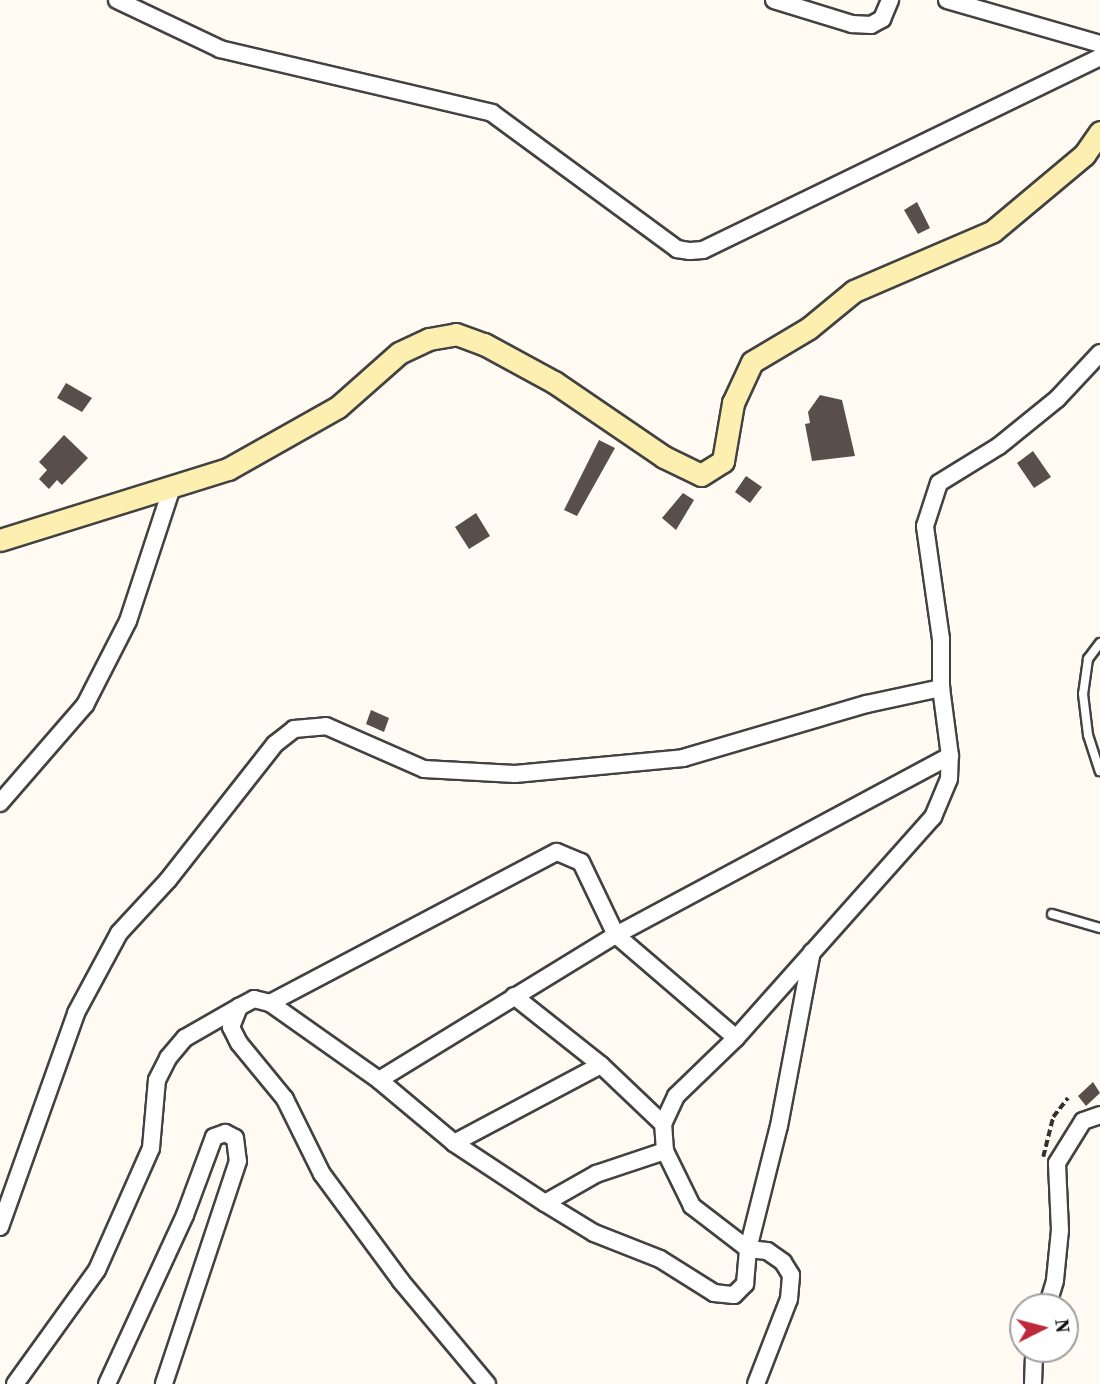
<!DOCTYPE html>
<style>
body{margin:0}
#map{position:relative;width:1100px;height:1384px;overflow:hidden;background:#fffbf2;font-family:"Source Serif 4",serif}
div>[style]{position:absolute}
.building>*{inset:0;background:#584f4c}
.path>*{height:3.5px;margin-top:-1.75px;transform-origin:0;background:repeating-linear-gradient(90deg,#313131 0 7px,transparent 0 10.5px)}
.roads{filter:drop-shadow(2px 0 #424242) drop-shadow(-2px 0 #424242) drop-shadow(0 2px #424242) drop-shadow(0 -2px #424242)}
.service>*{height:8px;margin:-4px;padding:0 4px;transform-origin:4px;border-radius:4px;background:#fff}
.minor>*{height:16px;margin:-8px;padding:0 8px;transform-origin:8px;border-radius:8px;background:#fff}
.secondary>*{height:21px;margin:-10.5px;padding:0 10.5px;transform-origin:10.5px;border-radius:10.5px;background:#fcefaf}
span{translate:-50% -50%;white-space:nowrap;text-align:center;line-height:1.15;-webkit-text-stroke:7px #fff;paint-order:stroke}
.north{position:absolute;left:1009px;top:1293px;width:70px;height:70px;box-sizing:border-box;background:#fff;border:2px solid #9f9f9f;border-radius:50%;rotate:84deg;font-size:19px;font-weight:700;line-height:28px;text-align:center;color:#0f0f0f}
.north::after{content:'';display:block;margin:auto;width:24px;height:32px;background:#bc2a3a;clip-path:polygon(50% 0,100% 100%,50% 72%,0 100%)}
</style>
<div id="map">
<div class="building">
<i style="clip-path:polygon(917px 202px,930px 228px,918px 234px,904px 210px)"></i>
<i style="clip-path:polygon(66px 383px,92px 398px,82px 412px,57px 398px)"></i>
<i style="clip-path:polygon(820px 395px,842px 400px,855px 456px,812px 461px,805px 424px,810px 423px,808px 412px)"></i>
<i style="clip-path:polygon(64px 435px,88px 458px,62px 485px,57px 480px,49px 489px,39px 479px,47px 470px,39px 462px)"></i>
<i style="clip-path:polygon(599px 440px,615px 448px,577px 516px,564px 510px)"></i>
<i style="clip-path:polygon(1033px 451px,1051px 477px,1034px 488px,1017px 463px)"></i>
<i style="clip-path:polygon(746px 476px,762px 487px,750px 503px,735px 492px)"></i>
<i style="clip-path:polygon(683px 493px,694px 500px,676px 530px,662px 518px)"></i>
<i style="clip-path:polygon(476px 513px,490px 536px,469px 549px,455px 527px)"></i>
<i style="clip-path:polygon(371px 710px,389px 718px,384px 732px,366px 724px)"></i>
<i style="clip-path:polygon(1093px 1082px,1100px 1093px,1086px 1106px,1078px 1096px)"></i>
</div>
<div class="path">
<i style="left:1043px;top:1157px;width:41px;rotate:-76deg"></i>
<i style="left:1053px;top:1117px;width:24px;rotate:-52deg"></i>
</div>
<div class="roads">
<div class="service">
<i style="left:1100px;top:643px;width:20px;rotate:127deg"></i>
<i style="left:1088px;top:659px;width:35px;rotate:98deg"></i>
<i style="left:1083px;top:694px;width:41px;rotate:83deg"></i>
<i style="left:1088px;top:735px;width:38px;rotate:72deg"></i>
<i style="left:1052px;top:914px;width:50px;rotate:16.3deg"></i>
</div>
<div class="minor">
<i style="left:117px;top:0;width:114px;rotate:25.4deg"></i>
<i style="left:220px;top:49px;width:279px;rotate:13.2deg"></i>
<i style="left:492px;top:113px;width:230px;rotate:36.3deg"></i>
<i style="left:677px;top:249px;width:13px;rotate:9deg"></i>
<i style="left:690px;top:251px;width:13px;rotate:-4deg"></i>
<i style="left:703px;top:250px;width:441px;rotate:-25.9deg"></i>
<i style="left:774px;top:0;width:82px;rotate:17.1deg"></i>
<i style="left:852px;top:24px;width:19px;rotate:3deg"></i>
<i style="left:871px;top:25px;width:13px;rotate:-29deg"></i>
<i style="left:882px;top:19px;width:21px;rotate:-67deg"></i>
<i style="left:947px;top:0;width:159px;rotate:16deg"></i>
<i style="left:0;top:803px;width:130px;rotate:-49.1deg"></i>
<i style="left:85px;top:705px;width:94px;rotate:-62.9deg"></i>
<i style="left:128px;top:621px;width:138px;rotate:-71.8deg"></i>
<i style="left:514px;top:996px;width:111px;rotate:38.4deg"></i>
<i style="left:601px;top:1065px;width:86px;rotate:43.6deg"></i>
<i style="left:270px;top:1003px;width:324px;rotate:-27.8deg"></i>
<i style="left:557px;top:852px;width:26px;rotate:23deg"></i>
<i style="left:581px;top:862px;width:81px;rotate:64.4deg"></i>
<i style="left:616px;top:935px;width:158px;rotate:40.6deg"></i>
<i style="left:379px;top:1080px;width:278px;rotate:-31.5deg"></i>
<i style="left:616px;top:935px;width:379px;rotate:-28.2deg"></i>
<i style="left:454px;top:1143px;width:166px;rotate:-28deg"></i>
<i style="left:545px;top:1203px;width:59px;rotate:-29.6deg"></i>
<i style="left:596px;top:1174px;width:73px;rotate:-18.4deg"></i>
<i style="left:0;top:1227px;width:227px;rotate:-70.4deg"></i>
<i style="left:76px;top:1013px;width:91px;rotate:-61.7deg"></i>
<i style="left:119px;top:933px;width:72px;rotate:-47.2deg"></i>
<i style="left:168px;top:880px;width:173px;rotate:-51.8deg"></i>
<i style="left:275px;top:744px;width:24px;rotate:-38deg"></i>
<i style="left:294px;top:729px;width:32px;rotate:-5deg"></i>
<i style="left:326px;top:726px;width:107px;rotate:23.7deg"></i>
<i style="left:424px;top:769px;width:91px;rotate:3.1deg"></i>
<i style="left:515px;top:774px;width:169px;rotate:-5.4deg"></i>
<i style="left:683px;top:758px;width:192px;rotate:-16.4deg"></i>
<i style="left:867px;top:704px;width:76px;rotate:-12.2deg"></i>
<i style="left:1047px;top:1307px;width:28px;rotate:-73deg"></i>
<i style="left:1055px;top:1280px;width:50px;rotate:-84.3deg"></i>
<i style="left:1060px;top:1230px;width:67px;rotate:-92.6deg"></i>
<i style="left:1057px;top:1163px;width:49px;rotate:-58.2deg"></i>
<i style="left:1083px;top:1121px;width:18px;rotate:-19deg"></i>
<i style="left:15px;top:1384px;width:140px;rotate:-54.3deg"></i>
<i style="left:97px;top:1270px;width:133px;rotate:-66.1deg"></i>
<i style="left:151px;top:1148px;width:68px;rotate:-85deg"></i>
<i style="left:157px;top:1080px;width:25px;rotate:-63deg"></i>
<i style="left:168px;top:1058px;width:26px;rotate:-50deg"></i>
<i style="left:185px;top:1038px;width:62px;rotate:-29.9deg"></i>
<i style="left:107px;top:1384px;width:186px;rotate:-65.2deg"></i>
<i style="left:185px;top:1215px;width:83px;rotate:-69.6deg"></i>
<i style="left:214px;top:1137px;width:12px;rotate:-20deg"></i>
<i style="left:225px;top:1133px;width:11px;rotate:27deg"></i>
<i style="left:235px;top:1138px;width:23px;rotate:83deg"></i>
<i style="left:238px;top:1161px;width:235px;rotate:108.4deg"></i>
<i style="left:487px;top:1384px;width:134px;rotate:-129.9deg"></i>
<i style="left:401px;top:1281px;width:133px;rotate:-126.4deg"></i>
<i style="left:322px;top:1174px;width:84px;rotate:-116.3deg"></i>
<i style="left:285px;top:1099px;width:72px;rotate:-129.4deg"></i>
<i style="left:239px;top:1043px;width:18px;rotate:-117deg"></i>
<i style="left:231px;top:1027px;width:22px;rotate:-68deg"></i>
<i style="left:239px;top:1007px;width:17px;rotate:-28deg"></i>
<i style="left:254px;top:999px;width:16px;rotate:14deg"></i>
<i style="left:270px;top:1003px;width:133px;rotate:35.2deg"></i>
<i style="left:379px;top:1080px;width:98px;rotate:40deg"></i>
<i style="left:454px;top:1143px;width:109px;rotate:33.4deg"></i>
<i style="left:545px;top:1203px;width:57px;rotate:31.5deg"></i>
<i style="left:594px;top:1233px;width:71px;rotate:21.5deg"></i>
<i style="left:660px;top:1259px;width:64px;rotate:32.2deg"></i>
<i style="left:714px;top:1293px;width:20px;rotate:6deg"></i>
<i style="left:734px;top:1295px;width:16px;rotate:-45deg"></i>
<i style="left:745px;top:1284px;width:35px;rotate:-85deg"></i>
<i style="left:748px;top:1249px;width:127px;rotate:-75.9deg"></i>
<i style="left:779px;top:1126px;width:177px;rotate:-79.3deg"></i>
<i style="left:756px;top:1384px;width:91px;rotate:-68.8deg"></i>
<i style="left:789px;top:1299px;width:24px;rotate:-85deg"></i>
<i style="left:791px;top:1275px;width:15px;rotate:-122deg"></i>
<i style="left:783px;top:1262px;width:19px;rotate:-145deg"></i>
<i style="left:767px;top:1251px;width:19px;rotate:-174deg"></i>
<i style="left:748px;top:1249px;width:71px;rotate:-142.5deg"></i>
<i style="left:692px;top:1206px;width:61px;rotate:-116.1deg"></i>
<i style="left:665px;top:1151px;width:27px;rotate:-94deg"></i>
<i style="left:663px;top:1124px;width:31px;rotate:-65deg"></i>
<i style="left:676px;top:1096px;width:83px;rotate:-44deg"></i>
<i style="left:736px;top:1038px;width:296px;rotate:-48.3deg"></i>
<i style="left:933px;top:817px;width:41px;rotate:-67.2deg"></i>
<i style="left:949px;top:779px;width:23px;rotate:-88deg"></i>
<i style="left:950px;top:756px;width:69px;rotate:-97.5deg"></i>
<i style="left:941px;top:688px;width:49px;rotate:-90deg"></i>
<i style="left:941px;top:639px;width:114px;rotate:-98.1deg"></i>
<i style="left:925px;top:526px;width:45px;rotate:-72deg"></i>
<i style="left:939px;top:483px;width:70px;rotate:-31.7deg"></i>
<i style="left:999px;top:446px;width:75px;rotate:-39deg"></i>
<i style="left:1057px;top:399px;width:63px;rotate:-46.9deg"></i>
<i style="left:1033px;top:1384px;width:35px;rotate:-88deg"></i>
</div>
<div class="secondary">
<i style="left:0;top:540px;width:239px;rotate:-17.3deg"></i>
<i style="left:228px;top:469px;width:126px;rotate:-29.4deg"></i>
<i style="left:338px;top:407px;width:81px;rotate:-41.5deg"></i>
<i style="left:399px;top:353px;width:33px;rotate:-25deg"></i>
<i style="left:429px;top:339px;width:27px;rotate:-10deg"></i>
<i style="left:456px;top:334px;width:30px;rotate:20deg"></i>
<i style="left:484px;top:344px;width:80px;rotate:28.5deg"></i>
<i style="left:554px;top:382px;width:133px;rotate:34.3deg"></i>
<i style="left:664px;top:457px;width:41px;rotate:25.9deg"></i>
<i style="left:701px;top:475px;width:26px;rotate:-32deg"></i>
<i style="left:723px;top:461px;width:59px;rotate:-80.2deg"></i>
<i style="left:733px;top:403px;width:45px;rotate:-65.1deg"></i>
<i style="left:752px;top:362px;width:66px;rotate:-30.8deg"></i>
<i style="left:809px;top:328px;width:58px;rotate:-39.4deg"></i>
<i style="left:854px;top:291px;width:151px;rotate:-23.3deg"></i>
<i style="left:993px;top:231px;width:119px;rotate:-39.9deg"></i>
<i style="left:1084px;top:155px;width:28px;rotate:-55deg"></i>
</div>
</div>
<div class="north">N</div>
</div>
